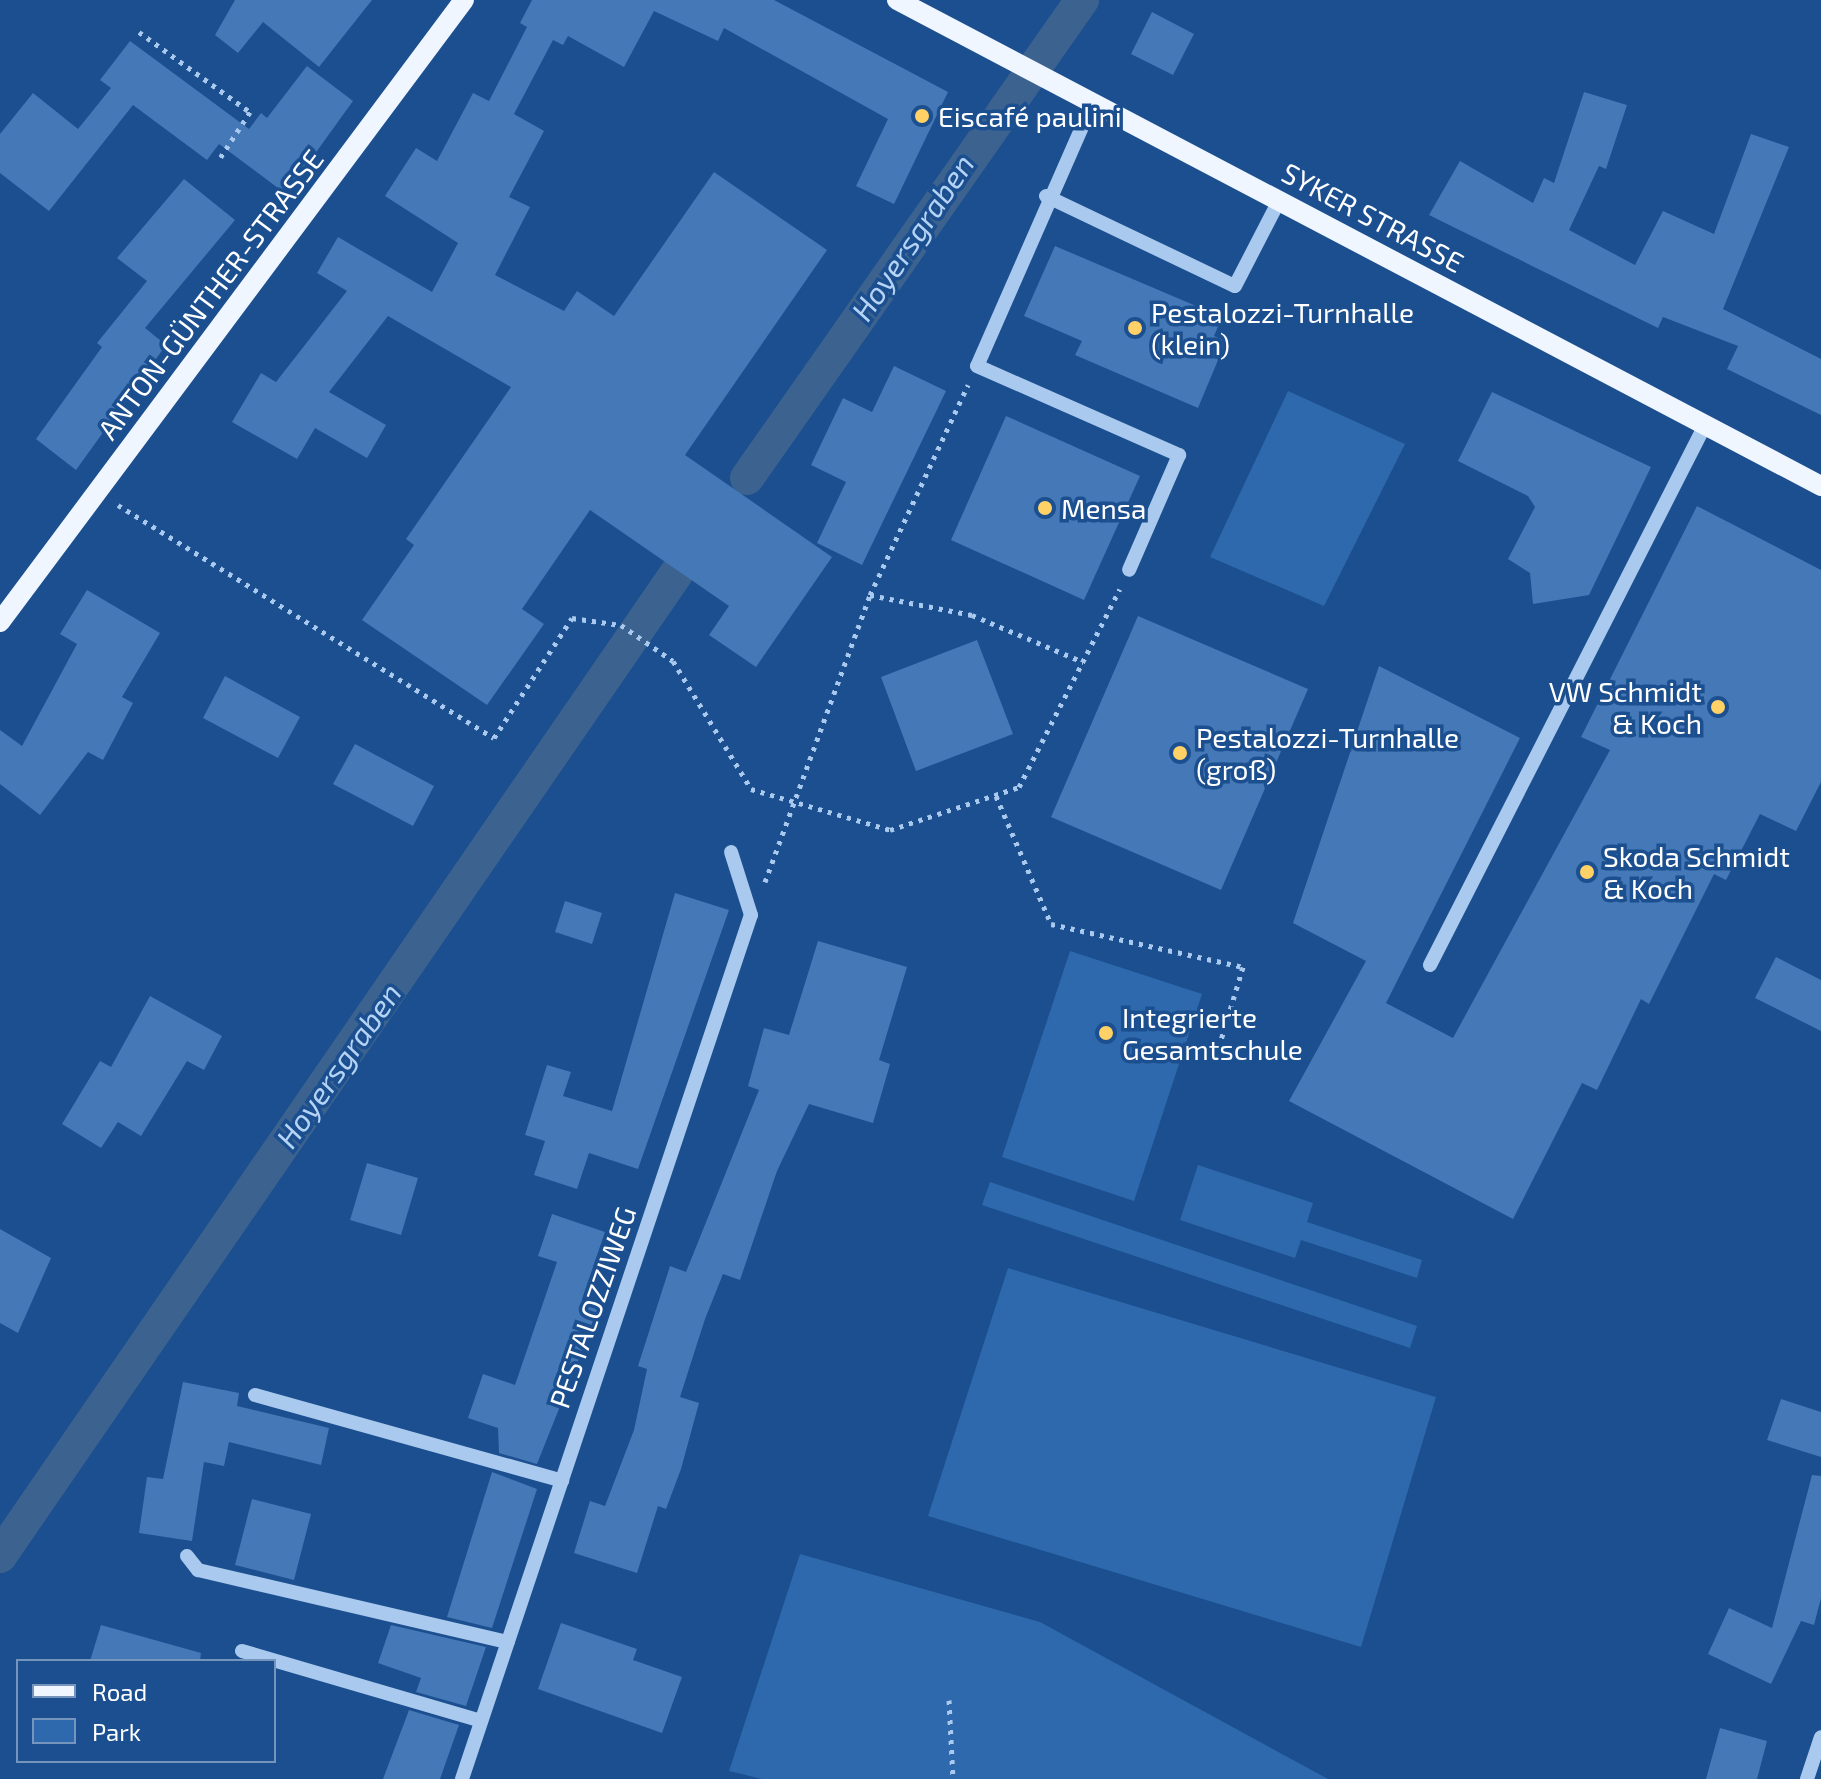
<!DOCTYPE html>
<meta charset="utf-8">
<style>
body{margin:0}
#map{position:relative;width:1821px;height:1779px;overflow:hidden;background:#1b4f8f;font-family:"Exo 2",sans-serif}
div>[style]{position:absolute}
.green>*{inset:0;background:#2e69ad}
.canal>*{height:34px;margin:-17px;padding:0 17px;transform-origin:17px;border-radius:17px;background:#3c6290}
.building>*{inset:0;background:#4478b7}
.path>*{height:5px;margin-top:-2.5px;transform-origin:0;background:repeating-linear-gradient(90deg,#a9c9ee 0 4px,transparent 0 10px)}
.minor>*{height:14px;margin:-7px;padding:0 7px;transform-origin:7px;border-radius:7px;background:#a9c9ee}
.major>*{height:20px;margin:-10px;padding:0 10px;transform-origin:10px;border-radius:10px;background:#f0f6ff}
.dots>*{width:22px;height:22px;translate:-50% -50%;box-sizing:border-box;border:4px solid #1b4f8f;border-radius:50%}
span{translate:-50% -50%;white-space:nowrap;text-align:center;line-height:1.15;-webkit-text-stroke:7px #1b4f8f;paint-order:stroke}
.poi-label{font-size:28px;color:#fff}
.left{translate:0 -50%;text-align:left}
.right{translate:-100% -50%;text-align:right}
.street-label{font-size:28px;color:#fff}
.water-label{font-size:30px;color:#b5d3f5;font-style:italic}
.legend{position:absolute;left:16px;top:1659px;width:260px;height:104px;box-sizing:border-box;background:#1b4f8f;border:2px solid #7695bc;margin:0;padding:10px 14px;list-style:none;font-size:24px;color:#fff}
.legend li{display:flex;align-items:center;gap:16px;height:40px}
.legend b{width:40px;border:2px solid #7695bc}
</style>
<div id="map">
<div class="green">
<i style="clip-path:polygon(1288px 391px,1405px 444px,1324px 606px,1210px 557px)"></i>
<i style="clip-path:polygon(1070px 951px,1202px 994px,1134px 1201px,1002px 1157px)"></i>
<i style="clip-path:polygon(1198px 1165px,1313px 1203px,1307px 1222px,1422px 1260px,1417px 1278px,1301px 1240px,1295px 1258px,1180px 1220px)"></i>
<i style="clip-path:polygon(990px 1182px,1417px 1326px,1410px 1348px,982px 1205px)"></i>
<i style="clip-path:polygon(1008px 1268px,1436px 1397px,1361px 1647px,928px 1516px)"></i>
<i style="clip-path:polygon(800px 1554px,1040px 1622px,1328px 1779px,762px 1779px,729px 1771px)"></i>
</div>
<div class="canal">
<i style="left:747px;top:478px;width:584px;rotate:-54.98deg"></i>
<i style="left:0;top:1556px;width:1192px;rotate:-55.46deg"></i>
</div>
<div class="building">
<i style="clip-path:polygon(235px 0,372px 0,319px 67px,263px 22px,238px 53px,215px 35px)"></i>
<i style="clip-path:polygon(532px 0,774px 0,948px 92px,894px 204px,856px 186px,888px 119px,724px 28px,718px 41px,654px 11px,624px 67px,568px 36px,563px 45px,553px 40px,514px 114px,544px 131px,509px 197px,530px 207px,495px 275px,564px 311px,577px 291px,614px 316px,714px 172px,827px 250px,685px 455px,832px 557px,756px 667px,709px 635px,729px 606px,590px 510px,522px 609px,544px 624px,487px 705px,362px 620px,414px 545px,406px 539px,511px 387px,388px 316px,329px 392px,386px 425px,367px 458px,315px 428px,297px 459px,232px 422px,261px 373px,276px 382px,347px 291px,317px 273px,338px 237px,432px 292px,458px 243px,385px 196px,416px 148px,437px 161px,473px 93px,489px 101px,527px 27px,520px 23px)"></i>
<i style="clip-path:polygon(1152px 12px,1194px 34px,1173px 75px,1131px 54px)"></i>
<i style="clip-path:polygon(130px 41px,249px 129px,261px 113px,267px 118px,307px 66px,353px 101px,286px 194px,219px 144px,207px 160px,133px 105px,49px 211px,0 173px,0 134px,33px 93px,78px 129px,111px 88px,100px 80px)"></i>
<i style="clip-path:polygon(1584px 92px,1627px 105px,1606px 169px,1599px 166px,1569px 230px,1635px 265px,1663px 211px,1714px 234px,1751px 134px,1789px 147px,1723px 309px,1821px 359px,1821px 415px,1727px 369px,1738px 346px,1663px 317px,1658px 328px,1429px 215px,1460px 161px,1533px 203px,1544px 178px,1554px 183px)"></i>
<i style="clip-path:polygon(184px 179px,235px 220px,145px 328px,166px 345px,76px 470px,36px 439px,102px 347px,97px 343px,147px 281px,117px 258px)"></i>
<i style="clip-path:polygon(1055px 246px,1222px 317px,1214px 336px,1226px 341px,1198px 408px,1075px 355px,1082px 341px,1024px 316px)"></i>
<i style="clip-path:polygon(894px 366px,946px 391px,862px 565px,817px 543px,846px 482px,811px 465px,843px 398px,872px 412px)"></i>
<i style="clip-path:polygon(1492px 392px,1651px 467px,1589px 595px,1533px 604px,1530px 573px,1508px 559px,1535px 507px,1528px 496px,1458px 461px)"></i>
<i style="clip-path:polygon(1006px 416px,1140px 476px,1084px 600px,951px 540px)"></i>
<i style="clip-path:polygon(1697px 506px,1821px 570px,1821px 782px,1796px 831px,1760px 814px,1726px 880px,1714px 874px,1649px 1004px,1641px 999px,1597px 1090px,1582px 1083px,1513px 1219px,1289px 1101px,1366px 961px,1293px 923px,1379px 666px,1520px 738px,1386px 1003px,1453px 1038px,1610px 750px,1581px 737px)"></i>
<i style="clip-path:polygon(87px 590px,160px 633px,122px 697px,133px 703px,103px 760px,88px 752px,40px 815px,0 784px,0 730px,22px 746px,77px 644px,60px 634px)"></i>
<i style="clip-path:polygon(1138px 616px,1308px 689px,1221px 890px,1051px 817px)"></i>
<i style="clip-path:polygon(977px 640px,1013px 734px,916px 771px,881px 677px)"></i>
<i style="clip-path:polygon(225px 676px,300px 717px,278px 758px,203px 718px)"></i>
<i style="clip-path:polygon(355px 744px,434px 786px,413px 826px,333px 784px)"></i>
<i style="clip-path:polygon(675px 893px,729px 910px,638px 1169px,589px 1153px,577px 1189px,534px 1175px,545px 1141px,525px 1135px,547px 1065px,571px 1072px,563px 1096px,612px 1111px)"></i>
<i style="clip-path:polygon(565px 901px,602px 913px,592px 944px,555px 932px)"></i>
<i style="clip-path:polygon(818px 941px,907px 967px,879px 1060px,890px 1064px,873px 1123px,809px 1104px,777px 1171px,740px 1280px,723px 1274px,705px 1319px,680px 1397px,699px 1403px,681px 1469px,666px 1509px,658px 1506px,637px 1573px,574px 1553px,590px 1501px,605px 1506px,634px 1430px,647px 1369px,638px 1366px,670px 1266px,686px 1272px,759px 1090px,748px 1086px,764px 1028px,789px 1035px)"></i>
<i style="clip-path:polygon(1776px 957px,1821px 980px,1821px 1031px,1755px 998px)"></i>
<i style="clip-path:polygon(150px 996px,222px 1036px,204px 1070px,187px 1061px,141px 1136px,118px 1122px,101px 1148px,62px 1124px,100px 1061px,111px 1067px)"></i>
<i style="clip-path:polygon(367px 1163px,418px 1178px,401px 1235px,350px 1220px)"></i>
<i style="clip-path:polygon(552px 1214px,605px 1232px,582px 1300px,600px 1306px,537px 1464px,499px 1453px,498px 1428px,468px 1418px,483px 1374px,515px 1385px,557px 1262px,538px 1256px)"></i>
<i style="clip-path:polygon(0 1229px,51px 1258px,18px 1333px,0 1323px)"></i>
<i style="clip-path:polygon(183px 1382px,239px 1393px,237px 1406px,329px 1428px,321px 1465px,229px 1442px,224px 1466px,204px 1462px,192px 1541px,139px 1533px,147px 1477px,163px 1479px)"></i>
<i style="clip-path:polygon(1781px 1399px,1821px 1412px,1821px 1457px,1767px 1440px)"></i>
<i style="clip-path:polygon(492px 1472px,537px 1489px,492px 1628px,447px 1617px)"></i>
<i style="clip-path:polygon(1812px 1475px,1821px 1476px,1821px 1598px,1814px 1625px,1801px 1621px,1771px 1684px,1708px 1654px,1729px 1608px,1772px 1628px)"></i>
<i style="clip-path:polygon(252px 1499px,311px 1514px,294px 1580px,235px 1565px)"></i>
<i style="clip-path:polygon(561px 1623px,637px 1649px,633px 1660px,682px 1677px,662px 1733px,538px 1689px)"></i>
<i style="clip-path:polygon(101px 1625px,201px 1653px,200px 1661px,90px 1661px)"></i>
<i style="clip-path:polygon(391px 1625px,486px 1647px,466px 1706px,416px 1692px,421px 1678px,378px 1663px)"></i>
<i style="clip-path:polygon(409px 1710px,459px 1725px,440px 1779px,383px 1779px)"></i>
<i style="clip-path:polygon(1720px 1728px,1767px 1741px,1757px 1779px,1706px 1779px)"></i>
</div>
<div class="path">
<i style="left:139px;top:32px;width:137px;rotate:35.8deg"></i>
<i style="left:250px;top:112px;width:55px;rotate:123.1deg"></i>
<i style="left:118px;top:505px;width:442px;rotate:31.8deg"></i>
<i style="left:494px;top:738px;width:143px;rotate:-57deg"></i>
<i style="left:572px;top:618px;width:49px;rotate:8.1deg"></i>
<i style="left:621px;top:625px;width:63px;rotate:34.7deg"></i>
<i style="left:673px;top:661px;width:150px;rotate:58.6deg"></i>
<i style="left:751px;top:789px;width:145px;rotate:16.4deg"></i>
<i style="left:890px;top:830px;width:136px;rotate:-18.4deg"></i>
<i style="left:1019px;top:787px;width:222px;rotate:-63deg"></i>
<i style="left:870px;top:595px;width:104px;rotate:11.1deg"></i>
<i style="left:972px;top:615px;width:121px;rotate:22.9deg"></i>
<i style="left:996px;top:796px;width:139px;rotate:66.7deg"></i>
<i style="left:1051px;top:924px;width:197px;rotate:12.6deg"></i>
<i style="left:1243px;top:967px;width:97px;rotate:106.8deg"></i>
<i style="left:765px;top:882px;width:306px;rotate:-69.9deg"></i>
<i style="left:870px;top:595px;width:232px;rotate:-65deg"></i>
<i style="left:949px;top:1700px;width:79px;rotate:87.1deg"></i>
</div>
<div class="minor">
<i style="left:1093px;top:102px;width:288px;rotate:113.7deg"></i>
<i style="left:977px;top:366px;width:221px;rotate:23.8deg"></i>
<i style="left:1179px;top:455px;width:125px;rotate:113.5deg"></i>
<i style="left:1046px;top:196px;width:209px;rotate:25.5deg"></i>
<i style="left:1235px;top:286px;width:98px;rotate:-62.7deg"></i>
<i style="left:1430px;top:965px;width:606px;rotate:-63.01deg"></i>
<i style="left:255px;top:1395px;width:319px;rotate:15.6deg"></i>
<i style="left:187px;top:1556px;width:18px;rotate:52deg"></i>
<i style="left:198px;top:1570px;width:318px;rotate:13.1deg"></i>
<i style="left:242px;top:1651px;width:249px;rotate:16.3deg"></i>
<i style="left:462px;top:1779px;width:911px;rotate:-71.51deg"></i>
<i style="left:751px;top:915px;width:66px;rotate:-107.6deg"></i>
<i style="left:1807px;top:1779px;width:44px;rotate:-71.6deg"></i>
</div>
<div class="major">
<i style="left:897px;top:0;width:1044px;rotate:27.74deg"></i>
<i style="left:0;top:622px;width:776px;rotate:-53.28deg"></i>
</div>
<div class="dots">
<i style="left:922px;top:116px;background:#ffd166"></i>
<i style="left:1135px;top:328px;background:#ffd166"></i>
<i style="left:1045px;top:508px;background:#ffd166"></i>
<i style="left:1718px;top:707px;background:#ffd166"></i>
<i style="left:1180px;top:753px;background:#ffd166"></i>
<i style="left:1587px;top:872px;background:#ffd166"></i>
<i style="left:1106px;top:1033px;background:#ffd166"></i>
</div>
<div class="poi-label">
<span class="left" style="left:938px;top:116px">Eiscafé paulini</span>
<span class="left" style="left:1151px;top:328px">Pestalozzi-Turnhalle<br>(klein)</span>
<span class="left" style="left:1061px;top:508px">Mensa</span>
<span class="right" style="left:1702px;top:707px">VW Schmidt<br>&amp; Koch</span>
<span class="left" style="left:1196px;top:753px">Pestalozzi-Turnhalle<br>(groß)</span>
<span class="left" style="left:1603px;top:872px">Skoda Schmidt<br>&amp; Koch</span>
<span class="left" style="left:1122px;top:1033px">Integrierte<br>Gesamtschule</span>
</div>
<div class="street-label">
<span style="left:1373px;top:217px;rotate:28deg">SYKER STRASSE</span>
<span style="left:210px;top:294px;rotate:-53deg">ANTON-GÜNTHER-STRASSE</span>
<span style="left:592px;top:1307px;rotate:-71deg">PESTALOZZIWEG</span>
</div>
<div class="water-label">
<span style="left:912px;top:237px;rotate:-56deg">Hoyersgraben</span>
<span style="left:338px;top:1065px;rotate:-55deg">Hoyersgraben</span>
</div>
<ul class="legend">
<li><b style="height:10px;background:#f0f6ff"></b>Road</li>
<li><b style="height:22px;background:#2e69ad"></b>Park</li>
</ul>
</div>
